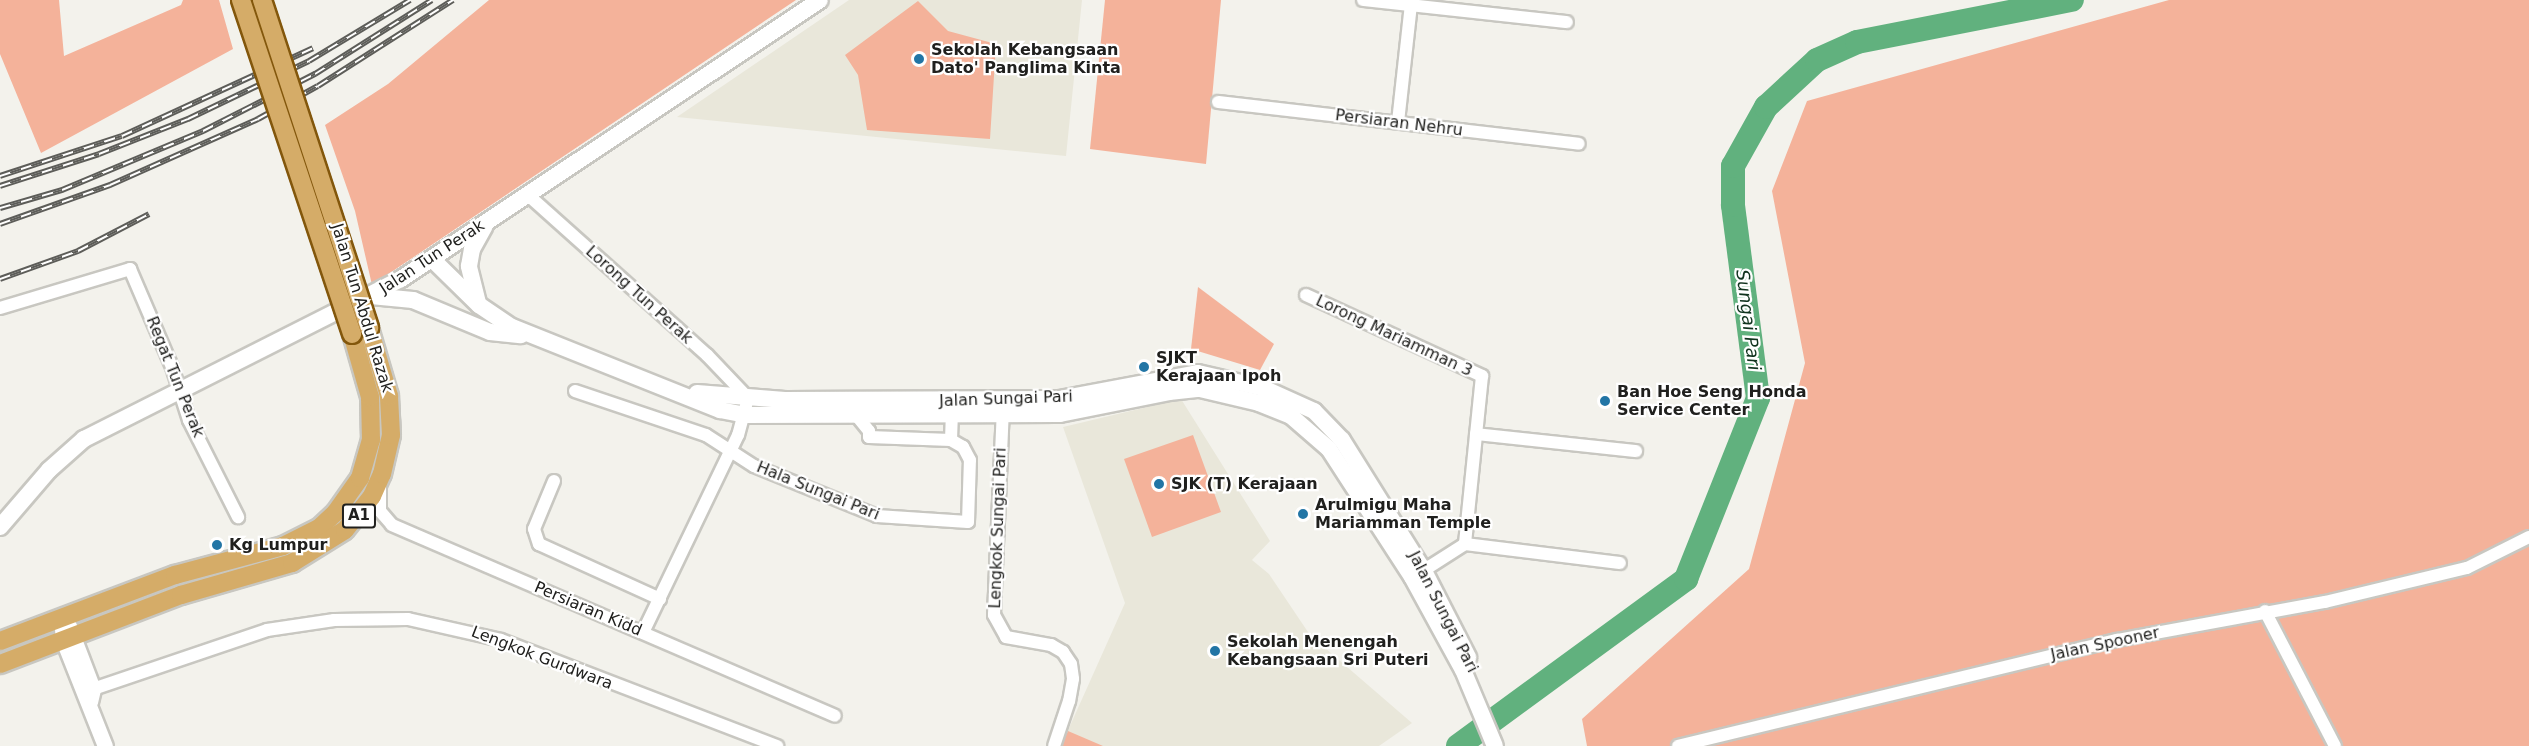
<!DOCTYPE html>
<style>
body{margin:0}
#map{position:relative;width:2529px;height:746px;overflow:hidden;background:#f3f2ec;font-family:"DejaVu Sans",sans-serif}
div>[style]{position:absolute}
.built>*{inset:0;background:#e9e7da}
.green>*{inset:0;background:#f4b29a}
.river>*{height:24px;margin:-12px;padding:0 12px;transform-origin:12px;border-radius:12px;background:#61b17e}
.roads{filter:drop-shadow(2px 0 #c8c7c1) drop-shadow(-2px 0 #c8c7c1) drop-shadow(0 2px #c8c7c1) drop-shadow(0 -2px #c8c7c1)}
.minor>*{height:12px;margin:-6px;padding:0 6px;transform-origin:6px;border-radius:6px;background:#fff}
.tertiary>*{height:15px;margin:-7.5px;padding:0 7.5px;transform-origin:7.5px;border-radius:7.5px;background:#fff}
.secondary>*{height:16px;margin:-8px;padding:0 8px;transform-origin:8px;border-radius:8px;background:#fff}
.primary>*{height:18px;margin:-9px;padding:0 9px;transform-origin:9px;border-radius:9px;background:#d5ac68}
.rail>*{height:6px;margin-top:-3px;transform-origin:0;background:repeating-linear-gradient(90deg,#fff 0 11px,#5d5d59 0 22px);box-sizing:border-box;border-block:2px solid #5d5d59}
.bridges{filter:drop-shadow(2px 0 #83570c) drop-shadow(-2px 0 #83570c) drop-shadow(0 2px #83570c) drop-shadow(0 -2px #83570c)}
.primary-bridge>*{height:18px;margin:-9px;padding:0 9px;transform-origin:9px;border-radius:9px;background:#d5ac68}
.dots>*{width:16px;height:16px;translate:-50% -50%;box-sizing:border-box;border:3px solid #fff;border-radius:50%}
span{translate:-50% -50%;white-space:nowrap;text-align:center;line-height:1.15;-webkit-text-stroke:4.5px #fff;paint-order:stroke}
.shield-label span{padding:2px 4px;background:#fff;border:2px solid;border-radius:4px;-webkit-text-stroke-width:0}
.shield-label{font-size:15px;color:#20201e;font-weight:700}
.poi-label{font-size:16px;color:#20201e;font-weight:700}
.left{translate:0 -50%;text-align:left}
.street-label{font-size:16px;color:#20201e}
.water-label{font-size:18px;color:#10331e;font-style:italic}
</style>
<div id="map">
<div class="built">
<i style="clip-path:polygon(849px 0,1082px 0,1066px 156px,677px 117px)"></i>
<i style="clip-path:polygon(1181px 399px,1270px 541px,1252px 560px,1269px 574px,1310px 635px,1412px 723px,1379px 746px,1061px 746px,1125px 603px,1063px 427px)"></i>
</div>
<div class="green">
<i style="clip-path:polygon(0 0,59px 0,64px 56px,181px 5px,183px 0,219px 0,233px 49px,41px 153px,0 54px)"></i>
<i style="clip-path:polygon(489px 0,796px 0,372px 285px,355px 211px,325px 125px,388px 84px)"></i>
<i style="clip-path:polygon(1105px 0,1221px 0,1206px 164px,1090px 149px)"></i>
<i style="clip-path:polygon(2169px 0,2529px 0,2529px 746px,1587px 746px,1582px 719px,1749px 569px,1805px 363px,1772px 191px,1807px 101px)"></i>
<i style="clip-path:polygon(918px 1px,948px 31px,996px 44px,990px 139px,867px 130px,858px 75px,845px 55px)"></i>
<i style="clip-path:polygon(1198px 287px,1274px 344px,1260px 370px,1191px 349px)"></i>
<i style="clip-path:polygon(1193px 435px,1221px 512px,1152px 537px,1124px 459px)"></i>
<i style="clip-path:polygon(1068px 731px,1103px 746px,1061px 746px)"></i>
</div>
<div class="river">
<i style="left:1458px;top:746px;width:283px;rotate:-36.2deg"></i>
<i style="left:1686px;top:579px;width:195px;rotate:-68.3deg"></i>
<i style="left:1758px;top:398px;width:195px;rotate:-97.4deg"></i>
<i style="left:1733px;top:205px;width:39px;rotate:-90deg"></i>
<i style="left:1733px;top:166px;width:68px;rotate:-60.8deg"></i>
<i style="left:1766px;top:107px;width:69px;rotate:-42.7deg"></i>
<i style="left:1817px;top:60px;width:44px;rotate:-24.2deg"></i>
<i style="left:1857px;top:42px;width:219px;rotate:-11.1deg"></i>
</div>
<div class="roads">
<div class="minor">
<i style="left:1363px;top:0;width:205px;rotate:6.2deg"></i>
<i style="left:1218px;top:102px;width:363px;rotate:6.6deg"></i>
<i style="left:1398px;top:122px;width:118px;rotate:-83.7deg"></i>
<i style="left:528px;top:195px;width:240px;rotate:41.8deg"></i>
<i style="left:707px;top:355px;width:59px;rotate:46.4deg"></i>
<i style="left:748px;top:398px;width:38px;rotate:105deg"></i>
<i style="left:738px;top:435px;width:219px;rotate:115.7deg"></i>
<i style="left:1306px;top:295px;width:194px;rotate:24.7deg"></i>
<i style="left:1482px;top:376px;width:169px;rotate:95.8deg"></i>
<i style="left:1465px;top:544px;width:56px;rotate:147.4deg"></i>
<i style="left:0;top:308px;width:136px;rotate:-16.7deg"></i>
<i style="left:130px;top:269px;width:107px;rotate:66.8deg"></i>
<i style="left:172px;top:367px;width:56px;rotate:72.2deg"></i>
<i style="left:189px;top:420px;width:109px;rotate:63.2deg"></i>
<i style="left:575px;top:391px;width:138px;rotate:18.6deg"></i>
<i style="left:706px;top:435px;width:57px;rotate:32.9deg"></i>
<i style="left:754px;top:466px;width:133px;rotate:22.1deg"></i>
<i style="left:877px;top:516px;width:91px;rotate:3.8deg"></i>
<i style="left:968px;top:522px;width:62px;rotate:-88.2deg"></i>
<i style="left:970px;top:460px;width:15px;rotate:-118deg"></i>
<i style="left:963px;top:447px;width:14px;rotate:-150deg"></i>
<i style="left:951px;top:440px;width:82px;rotate:-177.9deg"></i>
<i style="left:869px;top:437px;width:6px;rotate:-90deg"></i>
<i style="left:869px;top:431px;width:19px;rotate:-129deg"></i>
<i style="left:1003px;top:408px;width:207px;rotate:92.5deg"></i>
<i style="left:994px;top:615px;width:25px;rotate:61deg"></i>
<i style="left:1006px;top:637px;width:46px;rotate:10.1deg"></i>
<i style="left:1051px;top:645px;width:14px;rotate:30deg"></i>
<i style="left:1063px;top:652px;width:14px;rotate:56deg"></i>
<i style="left:1071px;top:664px;width:15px;rotate:82deg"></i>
<i style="left:1073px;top:679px;width:22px;rotate:100deg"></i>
<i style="left:1069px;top:701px;width:47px;rotate:108.4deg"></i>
<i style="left:1476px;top:434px;width:161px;rotate:6.1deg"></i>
<i style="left:951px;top:440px;width:24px;rotate:-88deg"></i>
<i style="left:554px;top:481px;width:52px;rotate:112.6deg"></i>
<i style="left:534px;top:529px;width:16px;rotate:72deg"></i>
<i style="left:539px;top:544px;width:133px;rotate:24.4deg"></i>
<i style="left:380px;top:487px;width:24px;rotate:90deg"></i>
<i style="left:380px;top:511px;width:18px;rotate:49deg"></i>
<i style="left:392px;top:525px;width:482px;rotate:23.3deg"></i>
<i style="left:1465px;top:544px;width:156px;rotate:7deg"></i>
<i style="left:2265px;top:611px;width:152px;rotate:62.6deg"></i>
<i style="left:93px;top:689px;width:184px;rotate:-18.7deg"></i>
<i style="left:267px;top:630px;width:68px;rotate:-8.5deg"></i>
<i style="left:334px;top:620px;width:74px;rotate:-0.8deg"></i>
<i style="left:408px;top:619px;width:95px;rotate:12.7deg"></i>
<i style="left:501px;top:640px;width:296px;rotate:21deg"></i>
<i style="left:1678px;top:746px;width:452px;rotate:-13.6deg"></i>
<i style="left:2117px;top:640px;width:211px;rotate:-10.4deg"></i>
<i style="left:2325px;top:602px;width:146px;rotate:-13.5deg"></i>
<i style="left:2467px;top:568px;width:69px;rotate:-26.6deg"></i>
</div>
<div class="tertiary">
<i style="left:61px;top:617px;width:23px;rotate:85deg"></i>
<i style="left:63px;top:640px;width:114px;rotate:68.4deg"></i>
<i style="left:69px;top:626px;width:67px;rotate:69.1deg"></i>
<i style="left:93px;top:689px;width:13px;rotate:103deg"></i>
</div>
<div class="secondary">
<i style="left:432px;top:259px;width:66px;rotate:44.4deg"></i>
<i style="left:479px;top:305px;width:40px;rotate:34deg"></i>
<i style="left:512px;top:327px;width:224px;rotate:21.8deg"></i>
<i style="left:720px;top:410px;width:25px;rotate:11deg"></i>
<i style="left:745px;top:415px;width:315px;rotate:-0.2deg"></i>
<i style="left:1060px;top:414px;width:111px;rotate:-11.4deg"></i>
<i style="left:1169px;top:392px;width:31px;rotate:-6deg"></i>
<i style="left:1200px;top:389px;width:61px;rotate:13.3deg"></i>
<i style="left:1259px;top:403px;width:35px;rotate:22deg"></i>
<i style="left:1291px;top:416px;width:50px;rotate:41deg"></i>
<i style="left:1329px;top:449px;width:153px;rotate:57deg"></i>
<i style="left:1412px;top:577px;width:106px;rotate:61.3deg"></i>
<i style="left:1463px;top:670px;width:82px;rotate:67.2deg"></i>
<i style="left:371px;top:296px;width:42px;rotate:5.4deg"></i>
<i style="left:413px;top:300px;width:83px;rotate:22.6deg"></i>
<i style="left:490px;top:332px;width:31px;rotate:6deg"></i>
<i style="left:478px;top:303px;width:38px;rotate:-104deg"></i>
<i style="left:469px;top:266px;width:17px;rotate:-80deg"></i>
<i style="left:472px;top:249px;width:26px;rotate:-61deg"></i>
<i style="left:697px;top:393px;width:88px;rotate:4.5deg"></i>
<i style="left:785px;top:400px;width:274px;rotate:-0.2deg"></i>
<i style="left:1059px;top:399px;width:141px;rotate:-10.6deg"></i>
<i style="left:1198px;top:373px;width:67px;rotate:13deg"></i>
<i style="left:1263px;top:388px;width:56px;rotate:24.3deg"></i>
<i style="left:1314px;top:411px;width:40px;rotate:46deg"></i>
<i style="left:1342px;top:440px;width:155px;rotate:58deg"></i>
<i style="left:1424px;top:571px;width:97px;rotate:62.9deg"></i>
<i style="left:0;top:527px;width:75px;rotate:-49.3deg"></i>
<i style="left:49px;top:470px;width:47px;rotate:-41.5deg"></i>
<i style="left:84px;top:439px;width:355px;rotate:-26.8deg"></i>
<i style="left:401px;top:279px;width:503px;rotate:-33.66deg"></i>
</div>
<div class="primary">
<i style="left:0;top:641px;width:187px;rotate:-20.7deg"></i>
<i style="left:175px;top:575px;width:112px;rotate:-15deg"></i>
<i style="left:283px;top:546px;width:40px;rotate:-26.6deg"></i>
<i style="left:319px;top:528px;width:23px;rotate:-43deg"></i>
<i style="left:336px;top:512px;width:42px;rotate:-54.8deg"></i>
<i style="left:360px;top:478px;width:40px;rotate:-74deg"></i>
<i style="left:371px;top:440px;width:43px;rotate:-91.3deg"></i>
<i style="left:370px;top:397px;width:66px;rotate:-105.9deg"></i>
<i style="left:0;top:664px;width:194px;rotate:-20.9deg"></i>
<i style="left:181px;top:595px;width:116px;rotate:-16.1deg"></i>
<i style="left:292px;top:563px;width:62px;rotate:-31.9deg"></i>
<i style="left:345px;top:530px;width:43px;rotate:-51.5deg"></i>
<i style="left:372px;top:496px;width:24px;rotate:-66deg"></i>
<i style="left:382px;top:474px;width:40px;rotate:-77deg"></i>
<i style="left:391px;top:435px;width:39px;rotate:-93deg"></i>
<i style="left:389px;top:396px;width:71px;rotate:-106.4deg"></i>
</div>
</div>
<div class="rail">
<i style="left:0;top:176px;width:128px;rotate:-18.2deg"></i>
<i style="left:122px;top:136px;width:210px;rotate:-24.7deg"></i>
<i style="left:0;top:186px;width:104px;rotate:-17.9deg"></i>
<i style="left:99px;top:154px;width:96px;rotate:-21.5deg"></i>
<i style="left:188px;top:119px;width:134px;rotate:-25.6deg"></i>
<i style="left:309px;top:61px;width:118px;rotate:-31.1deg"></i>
<i style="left:0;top:208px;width:65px;rotate:-16.2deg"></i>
<i style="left:62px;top:190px;width:153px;rotate:-22.7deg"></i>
<i style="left:203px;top:131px;width:126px;rotate:-27deg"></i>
<i style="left:315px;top:74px;width:138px;rotate:-32.3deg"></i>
<i style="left:0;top:224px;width:117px;rotate:-19.5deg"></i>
<i style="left:110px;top:185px;width:162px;rotate:-24deg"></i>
<i style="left:258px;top:119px;width:68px;rotate:-28.8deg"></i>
<i style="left:318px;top:86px;width:160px;rotate:-32.5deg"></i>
<i style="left:0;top:279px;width:83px;rotate:-19.7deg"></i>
<i style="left:78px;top:251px;width:80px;rotate:-27.5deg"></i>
</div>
<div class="bridges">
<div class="primary-bridge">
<i style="left:241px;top:0;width:352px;rotate:71.6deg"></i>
<i style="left:262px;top:0;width:345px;rotate:71.9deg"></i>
</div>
</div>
<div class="dots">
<i style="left:919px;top:59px;background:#2275a5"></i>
<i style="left:1144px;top:367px;background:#2275a5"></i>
<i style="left:1605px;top:401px;background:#2275a5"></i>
<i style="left:1159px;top:484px;background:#2275a5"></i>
<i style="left:1303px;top:514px;background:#2275a5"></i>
<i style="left:217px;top:545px;background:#2275a5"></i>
<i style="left:1215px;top:651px;background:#2275a5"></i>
</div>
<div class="shield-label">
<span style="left:359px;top:516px">A1</span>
</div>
<div class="poi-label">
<span class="left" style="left:931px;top:59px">Sekolah Kebangsaan<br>Dato' Panglima Kinta</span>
<span class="left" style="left:1156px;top:367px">SJKT<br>Kerajaan Ipoh</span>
<span class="left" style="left:1617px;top:401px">Ban Hoe Seng Honda<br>Service Center</span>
<span class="left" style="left:1171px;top:484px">SJK (T) Kerajaan</span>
<span class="left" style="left:1315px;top:514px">Arulmigu Maha<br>Mariamman Temple</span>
<span class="left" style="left:229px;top:545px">Kg Lumpur</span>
<span class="left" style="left:1227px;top:651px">Sekolah Menengah<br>Kebangsaan Sri Puteri</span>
</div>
<div class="street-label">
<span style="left:1399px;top:123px;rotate:7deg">Persiaran Nehru</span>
<span style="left:432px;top:257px;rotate:-33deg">Jalan Tun Perak</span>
<span style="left:639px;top:295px;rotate:42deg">Lorong Tun Perak</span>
<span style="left:362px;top:308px;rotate:73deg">Jalan Tun Abdul Razak</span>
<span style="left:1394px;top:336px;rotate:25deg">Lorong Mariamman 3</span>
<span style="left:175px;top:377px;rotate:68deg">Regat Tun Perak</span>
<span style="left:1006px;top:399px;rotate:-2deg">Jalan Sungai Pari</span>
<span style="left:818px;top:491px;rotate:22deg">Hala Sungai Pari</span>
<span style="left:998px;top:528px;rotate:-88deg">Lengkok Sungai Pari</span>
<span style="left:588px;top:609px;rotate:23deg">Persiaran Kidd</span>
<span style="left:1443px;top:612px;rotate:63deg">Jalan Sungai Pari</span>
<span style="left:2105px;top:644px;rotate:-12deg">Jalan Spooner</span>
<span style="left:542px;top:658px;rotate:21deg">Lengkok Gurdwara</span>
</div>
<div class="water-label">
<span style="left:1748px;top:320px;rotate:83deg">Sungai Pari</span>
</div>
</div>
